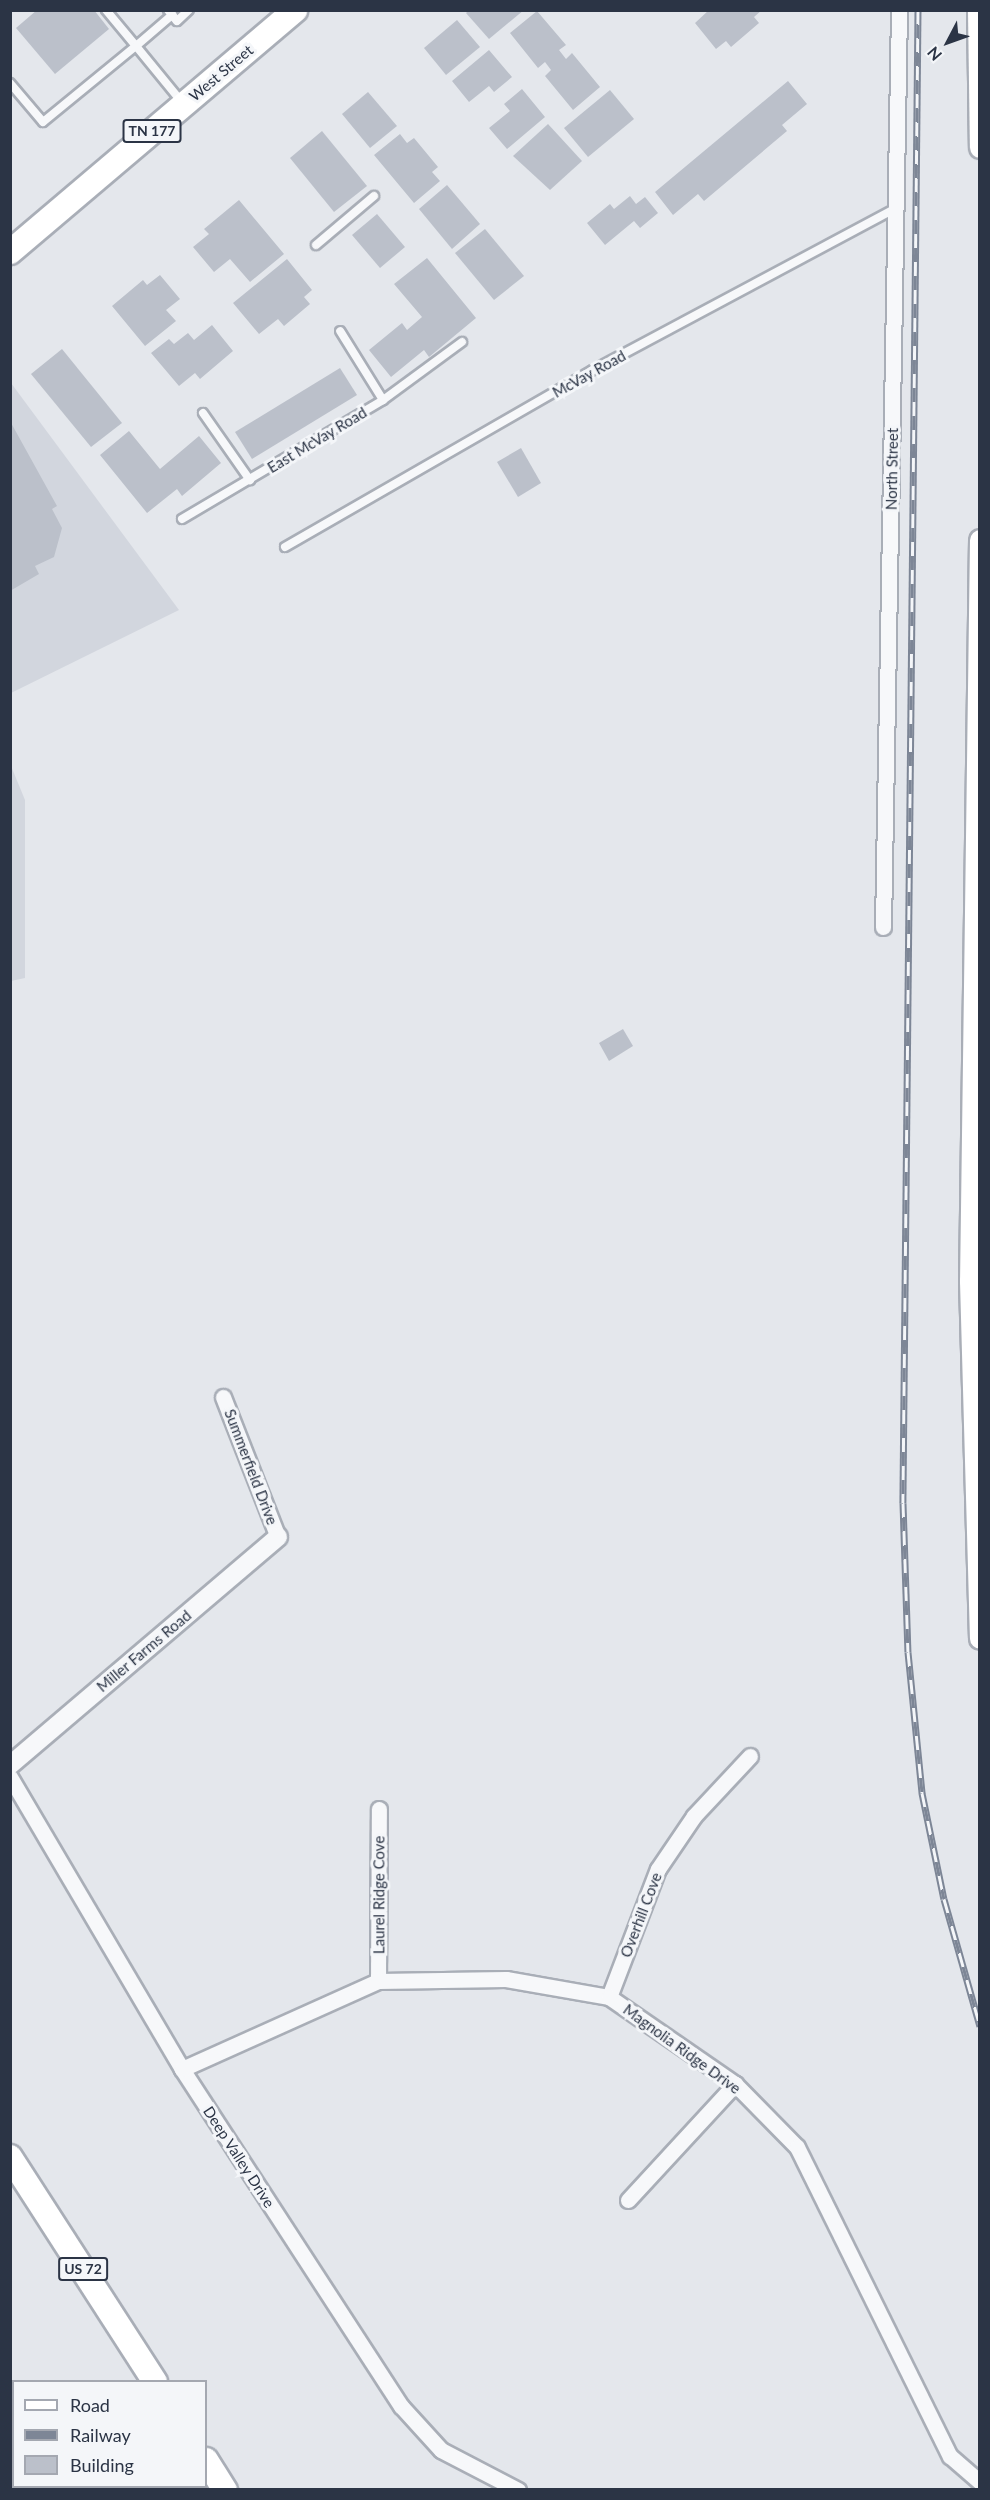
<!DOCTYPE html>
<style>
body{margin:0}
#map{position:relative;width:990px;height:2500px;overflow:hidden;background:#e4e7ec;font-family:Lato,sans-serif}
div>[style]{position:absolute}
.built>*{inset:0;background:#d2d6de}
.building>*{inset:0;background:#bbc0ca}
.roads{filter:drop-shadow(2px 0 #a9aeb7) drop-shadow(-2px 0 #a9aeb7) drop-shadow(0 2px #a9aeb7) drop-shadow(0 -2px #a9aeb7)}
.service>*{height:8px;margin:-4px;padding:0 4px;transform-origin:4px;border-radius:4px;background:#f7f8fa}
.minor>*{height:15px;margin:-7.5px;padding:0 7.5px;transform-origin:7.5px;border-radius:7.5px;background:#f7f8fa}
.tertiary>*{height:18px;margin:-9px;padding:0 9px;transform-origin:9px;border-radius:9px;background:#f7f8fa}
.secondary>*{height:21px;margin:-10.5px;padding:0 10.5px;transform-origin:10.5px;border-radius:10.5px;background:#fff}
.primary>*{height:24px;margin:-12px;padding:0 12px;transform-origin:12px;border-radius:12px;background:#fff}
.rail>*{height:7px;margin-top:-3.5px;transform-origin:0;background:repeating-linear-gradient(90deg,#f4f6f9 0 14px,#7d8696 0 28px);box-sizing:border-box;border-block:2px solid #7d8696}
span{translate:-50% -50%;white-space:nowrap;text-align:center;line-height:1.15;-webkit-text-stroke:6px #f4f6f9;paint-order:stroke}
.shield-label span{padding:2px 4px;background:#f4f6f9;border:2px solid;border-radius:4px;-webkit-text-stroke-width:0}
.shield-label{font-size:14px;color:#2b3445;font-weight:700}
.street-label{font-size:15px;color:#2b3445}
.frame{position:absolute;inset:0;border:12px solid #2b3445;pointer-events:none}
.legend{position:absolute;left:12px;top:2380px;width:195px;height:108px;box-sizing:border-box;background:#f4f6f9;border:2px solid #a4a8b1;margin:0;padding:8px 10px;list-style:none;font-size:18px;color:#2b3445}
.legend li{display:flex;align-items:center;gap:12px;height:30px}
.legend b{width:30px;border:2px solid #a4a8b1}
.north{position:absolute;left:918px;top:12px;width:60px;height:60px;-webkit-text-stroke:4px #f4f6f9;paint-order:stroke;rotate:229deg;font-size:16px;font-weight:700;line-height:24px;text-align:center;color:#2b3445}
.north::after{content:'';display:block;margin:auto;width:21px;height:27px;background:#2b3445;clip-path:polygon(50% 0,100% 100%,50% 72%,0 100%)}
</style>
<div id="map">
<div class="built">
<i style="clip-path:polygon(11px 383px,179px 610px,11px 693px)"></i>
<i style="clip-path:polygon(11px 766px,25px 800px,25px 978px,11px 981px)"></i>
</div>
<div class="building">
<i style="clip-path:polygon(37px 10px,94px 10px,109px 29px,55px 74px,16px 28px)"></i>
<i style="clip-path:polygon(469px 10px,524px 10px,489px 39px,466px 13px)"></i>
<i style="clip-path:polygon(709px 10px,762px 10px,754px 17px,759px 23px,731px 47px,726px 41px,716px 49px,695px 23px)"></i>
<i style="clip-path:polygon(537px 11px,566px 45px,559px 50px,566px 59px,572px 53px,600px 87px,573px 110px,545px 76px,551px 70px,545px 62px,538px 68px,510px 33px)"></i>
<i style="clip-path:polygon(457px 20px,480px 47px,446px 75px,424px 48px)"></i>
<i style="clip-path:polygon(489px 50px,512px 77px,494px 92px,489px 86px,469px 102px,452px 81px)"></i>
<i style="clip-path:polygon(788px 81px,807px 104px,782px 125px,787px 131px,704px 201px,698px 194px,673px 215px,655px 192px)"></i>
<i style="clip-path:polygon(522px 89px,545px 117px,507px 149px,489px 128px,510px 111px,504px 104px)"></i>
<i style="clip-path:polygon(610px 90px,634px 119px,588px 157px,564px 128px)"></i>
<i style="clip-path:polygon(368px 92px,397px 126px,370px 148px,342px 114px)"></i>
<i style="clip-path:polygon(548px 124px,582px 161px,550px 190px,513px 156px)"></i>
<i style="clip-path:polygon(322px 131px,367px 186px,334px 212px,290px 158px)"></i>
<i style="clip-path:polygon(400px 134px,407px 143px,414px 138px,438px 167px,432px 172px,440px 181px,414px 203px,374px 155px)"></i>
<i style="clip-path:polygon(447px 185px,480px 224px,452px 249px,419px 209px)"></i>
<i style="clip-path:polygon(630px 196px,636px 204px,645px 197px,658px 213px,640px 228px,634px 221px,605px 245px,587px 223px,610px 204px,614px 209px)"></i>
<i style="clip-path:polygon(239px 200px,284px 254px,250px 282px,230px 259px,214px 272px,193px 247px,209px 234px,204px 229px)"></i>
<i style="clip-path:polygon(377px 214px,405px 247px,380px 268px,352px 235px)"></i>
<i style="clip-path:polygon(485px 229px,524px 276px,494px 300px,455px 253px)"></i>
<i style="clip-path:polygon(427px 258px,476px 318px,429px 357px,424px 350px,391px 377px,369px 350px,402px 323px,407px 330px,422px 317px,394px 284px)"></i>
<i style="clip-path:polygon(287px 259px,312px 290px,304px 297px,310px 304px,284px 326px,278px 319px,259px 334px,233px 303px)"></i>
<i style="clip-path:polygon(160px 275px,180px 299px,166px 310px,176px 321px,145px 346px,112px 306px,143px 280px,147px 285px)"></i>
<i style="clip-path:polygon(212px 325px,233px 351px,200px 379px,195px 373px,179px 386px,151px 353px,169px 339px,174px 344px,188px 333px,194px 340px)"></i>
<i style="clip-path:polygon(62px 349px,122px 423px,91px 447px,31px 374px)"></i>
<i style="clip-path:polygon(340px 368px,357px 395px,252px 459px,235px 432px)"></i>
<i style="clip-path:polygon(10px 421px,57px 506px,52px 509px,62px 528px,54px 557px,35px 566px,39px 574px,10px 591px)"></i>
<i style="clip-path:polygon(129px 431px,160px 469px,199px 436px,221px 463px,182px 496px,177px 489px,147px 513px,100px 455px)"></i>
<i style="clip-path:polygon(521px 448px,541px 483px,518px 497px,497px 462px)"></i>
<i style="clip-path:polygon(623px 1029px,633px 1046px,609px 1061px,599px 1043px)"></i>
</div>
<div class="roads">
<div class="service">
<i style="left:106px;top:10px;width:47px;rotate:50.2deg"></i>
<i style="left:136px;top:46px;width:48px;rotate:-40.7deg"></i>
<i style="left:168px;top:10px;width:14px;rotate:51deg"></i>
<i style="left:177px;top:21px;width:16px;rotate:-43deg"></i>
<i style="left:10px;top:83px;width:51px;rotate:49.8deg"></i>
<i style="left:43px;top:122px;width:120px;rotate:-39.3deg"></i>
<i style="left:136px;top:46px;width:71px;rotate:50.7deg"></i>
<i style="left:316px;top:245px;width:76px;rotate:-40.2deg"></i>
<i style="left:383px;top:400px;width:98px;rotate:-36.3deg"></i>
<i style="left:203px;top:413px;width:82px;rotate:55deg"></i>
<i style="left:182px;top:519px;width:234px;rotate:-30.6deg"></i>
<i style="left:383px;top:400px;width:81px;rotate:-121.9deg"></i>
<i style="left:285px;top:547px;width:355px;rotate:-29.9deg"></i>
<i style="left:593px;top:370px;width:344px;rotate:-28.1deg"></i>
</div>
<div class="minor">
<i style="left:883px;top:927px;width:917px;rotate:-89deg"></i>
<i style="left:223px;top:1397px;width:150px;rotate:68.6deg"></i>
<i style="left:10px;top:1777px;width:339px;rotate:59.5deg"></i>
<i style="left:182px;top:2069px;width:402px;rotate:57deg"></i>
<i style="left:401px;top:2406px;width:59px;rotate:47.7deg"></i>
<i style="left:441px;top:2450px;width:87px;rotate:27.5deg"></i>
<i style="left:378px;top:1981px;width:172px;rotate:-89.7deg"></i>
<i style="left:609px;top:1997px;width:137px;rotate:-69.1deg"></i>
<i style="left:658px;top:1869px;width:64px;rotate:-55.8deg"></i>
<i style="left:694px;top:1816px;width:82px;rotate:-47deg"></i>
<i style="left:182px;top:2069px;width:215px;rotate:-24.2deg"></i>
<i style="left:378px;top:1981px;width:128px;rotate:-0.9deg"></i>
<i style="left:506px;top:1979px;width:105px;rotate:9.9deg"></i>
<i style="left:609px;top:1997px;width:153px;rotate:34.6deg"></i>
<i style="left:735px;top:2084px;width:88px;rotate:45.5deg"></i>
<i style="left:797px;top:2147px;width:345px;rotate:63.7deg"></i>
<i style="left:950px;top:2456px;width:40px;rotate:41deg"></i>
<i style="left:628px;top:2200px;width:158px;rotate:-47.3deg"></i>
</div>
<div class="tertiary">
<i style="left:10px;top:1765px;width:352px;rotate:-40.4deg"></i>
</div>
<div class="secondary">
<i style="left:978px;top:10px;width:137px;rotate:89.2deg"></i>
<i style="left:980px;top:540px;width:741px;rotate:90.77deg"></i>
<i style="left:970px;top:1281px;width:357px;rotate:88.4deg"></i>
</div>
<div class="primary">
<i style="left:10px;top:252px;width:374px;rotate:-40.3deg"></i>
<i style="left:10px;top:2157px;width:268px;rotate:57.2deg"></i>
<i style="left:206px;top:2460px;width:36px;rotate:58deg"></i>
</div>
</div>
<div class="rail">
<i style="left:918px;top:10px;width:1493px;rotate:90.58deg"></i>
<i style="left:903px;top:1503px;width:149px;rotate:88.1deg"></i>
<i style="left:908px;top:1652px;width:142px;rotate:84.3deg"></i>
<i style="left:922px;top:1793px;width:108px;rotate:78.3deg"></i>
<i style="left:944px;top:1899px;width:132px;rotate:74.2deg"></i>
</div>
<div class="shield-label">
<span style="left:152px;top:131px">TN 177</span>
<span style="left:83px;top:2269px">US 72</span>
</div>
<div class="street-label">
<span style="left:221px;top:73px;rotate:-40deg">West Street</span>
<span style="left:589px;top:374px;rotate:-29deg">McVay Road</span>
<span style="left:317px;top:440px;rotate:-31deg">East McVay Road</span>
<span style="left:892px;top:469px;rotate:-89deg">North Street</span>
<span style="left:251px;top:1467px;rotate:69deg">Summerfield Drive</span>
<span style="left:144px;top:1651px;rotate:-40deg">Miller Farms Road</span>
<span style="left:379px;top:1895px;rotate:-90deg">Laurel Ridge Cove</span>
<span style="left:641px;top:1915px;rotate:-69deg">Overhill Cove</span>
<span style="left:682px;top:2049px;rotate:36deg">Magnolia Ridge Drive</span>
<span style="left:239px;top:2157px;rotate:57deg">Deep Valley Drive</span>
</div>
<div class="frame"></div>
<ul class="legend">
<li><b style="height:8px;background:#fff"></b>Road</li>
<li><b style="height:8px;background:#7d8696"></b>Railway</li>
<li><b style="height:16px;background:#bbc0ca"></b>Building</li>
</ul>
<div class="north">N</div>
</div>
